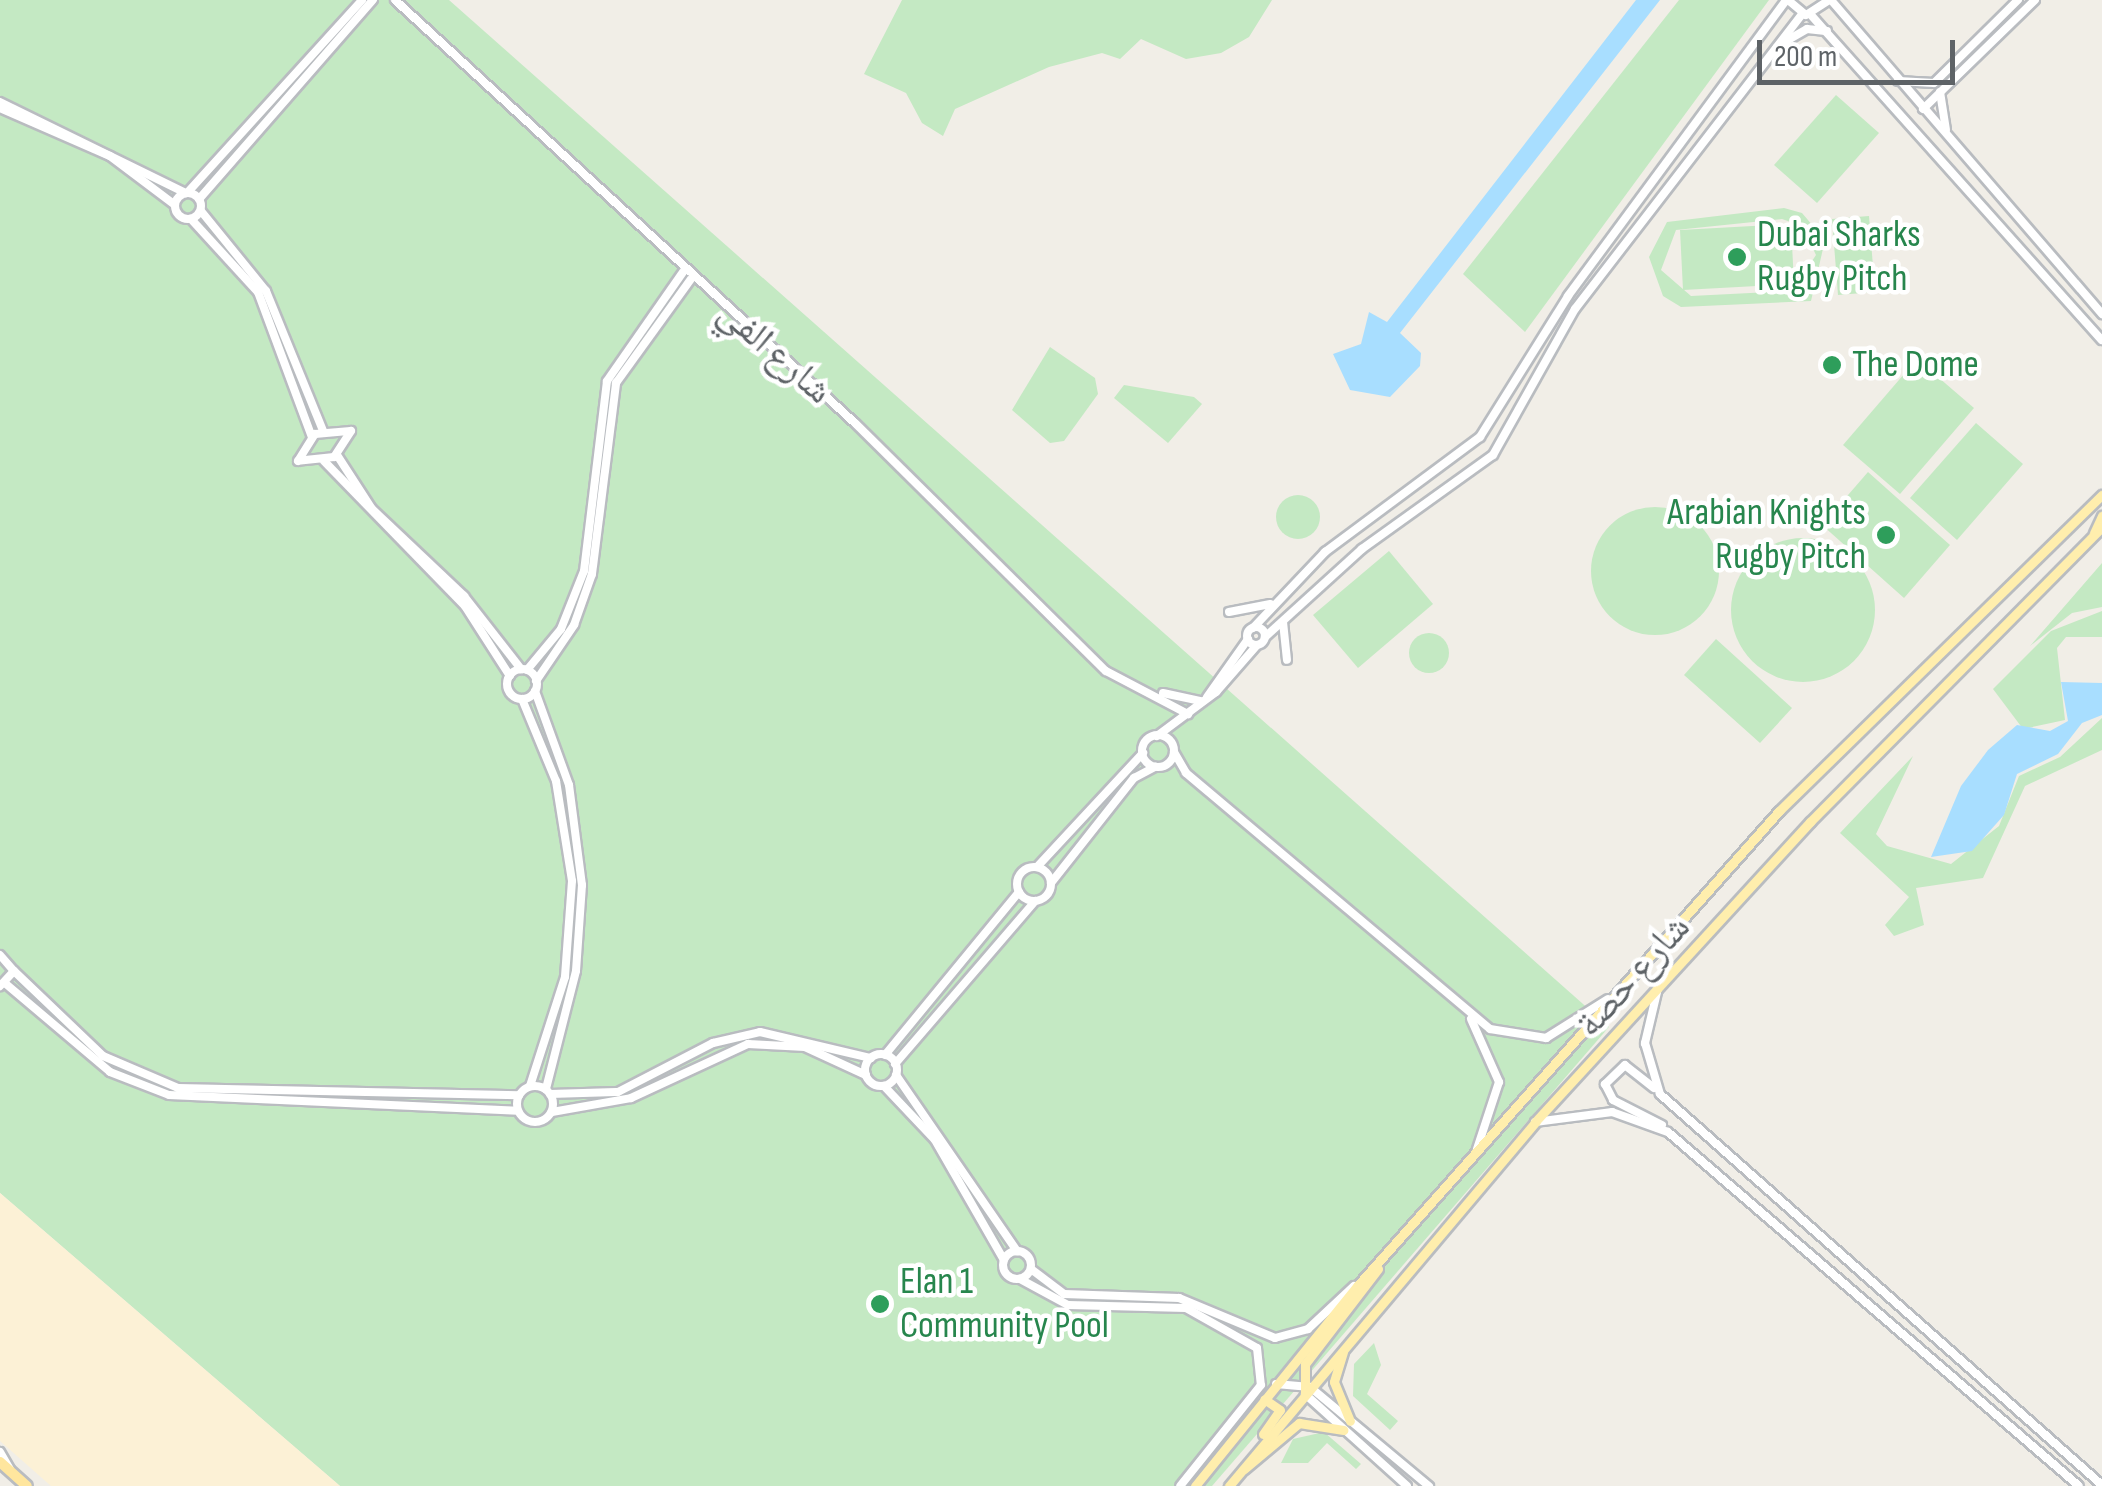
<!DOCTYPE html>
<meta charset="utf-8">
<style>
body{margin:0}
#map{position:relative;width:2102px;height:1486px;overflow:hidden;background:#f1eee7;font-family:"Sofia Sans Condensed","Noto Naskh Arabic",sans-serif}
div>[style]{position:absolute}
.green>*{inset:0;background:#c4e9c3}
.round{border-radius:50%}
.sand>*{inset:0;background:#fcf1d6}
.water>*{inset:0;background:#a8deff}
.roads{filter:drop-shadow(2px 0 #b9bcc0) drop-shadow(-2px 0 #b9bcc0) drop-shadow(0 2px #b9bcc0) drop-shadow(0 -2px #b9bcc0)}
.tertiary>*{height:8px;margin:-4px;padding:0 4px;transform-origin:4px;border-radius:4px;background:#fff}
.tertiary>.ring{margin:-4px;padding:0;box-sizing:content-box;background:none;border:8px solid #fff;border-radius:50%}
.secondary>*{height:8px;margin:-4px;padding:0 4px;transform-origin:4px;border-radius:4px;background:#fff}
.primary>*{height:9px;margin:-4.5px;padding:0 4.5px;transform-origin:4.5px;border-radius:4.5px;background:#ffeead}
.trunk>*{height:10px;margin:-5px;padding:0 5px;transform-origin:5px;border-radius:5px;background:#ffe69e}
.dots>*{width:28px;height:28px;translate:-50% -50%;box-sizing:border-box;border:5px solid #fff;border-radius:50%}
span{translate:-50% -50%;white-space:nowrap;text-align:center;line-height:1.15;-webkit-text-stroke:9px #fff;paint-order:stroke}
.leisure-label{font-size:38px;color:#27864d}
.left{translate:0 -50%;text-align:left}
.right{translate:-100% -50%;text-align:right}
.street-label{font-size:38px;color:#5e6367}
.scale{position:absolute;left:1757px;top:40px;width:198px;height:45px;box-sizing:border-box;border:5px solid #5e6367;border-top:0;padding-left:12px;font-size:30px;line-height:35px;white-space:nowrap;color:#5e6367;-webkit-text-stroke:8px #fff;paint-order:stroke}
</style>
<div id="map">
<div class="green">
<i style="clip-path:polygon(0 0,449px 0,1609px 1027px,1212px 1486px,340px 1486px,0 1193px)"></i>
<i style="clip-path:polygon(902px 0,1272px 0,1249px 37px,1221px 53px,1186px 59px,1141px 39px,1120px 59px,1102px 53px,1049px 67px,955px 109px,943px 136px,922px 123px,906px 93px,864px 74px)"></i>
<i style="clip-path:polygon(1679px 0,1769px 0,1525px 332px,1463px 274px)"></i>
<i style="clip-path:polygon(1836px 95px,1879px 133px,1817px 203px,1774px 165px)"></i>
<i style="clip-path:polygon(evenodd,1784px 208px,1802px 213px,1825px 240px,1811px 301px,1681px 307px,1663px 296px,1649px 257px,1667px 222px,1784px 208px,1782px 219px,1802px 226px,1816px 255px,1792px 291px,1691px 296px,1661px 270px,1676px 230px,1782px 219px)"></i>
<i style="clip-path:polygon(1869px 216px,1875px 292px,1838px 295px,1832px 219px)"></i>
<i style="clip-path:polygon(1791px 224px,1794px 284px,1683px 290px,1680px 230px)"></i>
<i style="clip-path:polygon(1050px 347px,1095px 378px,1098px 394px,1064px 441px,1050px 443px,1012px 410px)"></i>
<i style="clip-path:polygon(1917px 359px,1974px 408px,1900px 494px,1843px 445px)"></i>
<i style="clip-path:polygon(1124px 385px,1194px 397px,1202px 404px,1168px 443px,1114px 398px)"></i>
<i style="clip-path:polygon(1976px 423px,2023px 464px,1957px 540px,1910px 498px)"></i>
<i style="clip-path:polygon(1868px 472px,1950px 545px,1904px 598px,1822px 525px)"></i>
<i class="round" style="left:1276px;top:495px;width:44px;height:44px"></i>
<i class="round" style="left:1591px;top:507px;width:128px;height:128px"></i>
<i class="round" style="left:1731px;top:538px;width:144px;height:144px"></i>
<i style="clip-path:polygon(1389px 551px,1433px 604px,1358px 668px,1313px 615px)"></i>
<i style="clip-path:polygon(2102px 563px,2102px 607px,2072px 613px,2030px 646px)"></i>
<i style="clip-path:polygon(2102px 611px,2102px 637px,2066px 637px,2057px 648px,2065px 720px,2023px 729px,1993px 689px,2051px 631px)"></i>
<i class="round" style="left:1409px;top:633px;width:40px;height:40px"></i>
<i style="clip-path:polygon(1716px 639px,1792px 708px,1760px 743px,1684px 675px)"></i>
<i style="clip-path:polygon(2102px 718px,2102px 750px,2025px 786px,1983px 878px,1916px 888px,1924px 925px,1894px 936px,1885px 925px,1909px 897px,1840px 833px,1913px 756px,1876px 834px,1887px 846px,1951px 864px,1999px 826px,2019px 776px,2060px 757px)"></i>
<i style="clip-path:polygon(1374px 1343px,1381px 1365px,1367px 1394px,1398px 1421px,1390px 1430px,1353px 1396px,1354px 1364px)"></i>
<i style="clip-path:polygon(1324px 1432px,1361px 1464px,1356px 1469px,1327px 1443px,1308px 1463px,1281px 1463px,1293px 1439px)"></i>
</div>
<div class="sand">
<i style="clip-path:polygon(0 1193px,340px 1486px,51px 1486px,0 1441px)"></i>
</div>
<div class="water">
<i style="clip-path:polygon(1636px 0,1660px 0,1400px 333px,1421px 353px,1420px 366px,1390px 397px,1350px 390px,1333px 354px,1361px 344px,1369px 312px,1387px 322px)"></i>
<i style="clip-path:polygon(2061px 682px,2102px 683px,2102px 715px,2082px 723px,2058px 754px,2017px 774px,2004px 815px,1972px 851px,1931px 857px,1961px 786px,1988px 750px,2017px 725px,2050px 731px,2068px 721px)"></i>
</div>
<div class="roads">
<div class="tertiary">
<i style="left:395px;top:0;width:626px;rotate:42.61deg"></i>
<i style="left:856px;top:424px;width:351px;rotate:44.7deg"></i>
<i style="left:1106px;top:671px;width:93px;rotate:27.7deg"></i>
<i style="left:0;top:102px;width:207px;rotate:26.1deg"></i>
<i style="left:0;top:108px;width:120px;rotate:23.6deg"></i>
<i style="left:110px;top:156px;width:81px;rotate:37deg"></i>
<i style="left:188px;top:192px;width:259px;rotate:-47.8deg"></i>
<i class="ring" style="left:175px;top:193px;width:18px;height:18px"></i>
<i style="left:200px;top:198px;width:263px;rotate:-48.9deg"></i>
<i style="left:201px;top:211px;width:103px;rotate:50.9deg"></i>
<i style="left:266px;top:291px;width:151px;rotate:67.8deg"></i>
<i style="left:191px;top:219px;width:99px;rotate:47.5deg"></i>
<i style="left:258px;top:292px;width:155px;rotate:69.6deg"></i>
<i style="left:351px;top:431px;width:31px;rotate:123deg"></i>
<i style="left:334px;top:457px;width:36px;rotate:174deg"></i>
<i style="left:298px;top:461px;width:32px;rotate:-58deg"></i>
<i style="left:315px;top:434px;width:36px;rotate:-5deg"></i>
<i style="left:337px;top:455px;width:64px;rotate:57.1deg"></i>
<i style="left:372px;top:509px;width:127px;rotate:43.4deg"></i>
<i style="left:464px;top:596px;width:93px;rotate:52deg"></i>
<i style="left:324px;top:461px;width:202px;rotate:45.8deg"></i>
<i style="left:465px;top:606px;width:83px;rotate:57.3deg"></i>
<i style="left:1229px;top:612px;width:42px;rotate:-11deg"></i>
<i style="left:1283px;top:622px;width:38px;rotate:84deg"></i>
<i class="ring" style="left:1247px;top:627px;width:10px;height:10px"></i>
<i style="left:1253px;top:628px;width:105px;rotate:-46.5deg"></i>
<i style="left:1325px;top:552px;width:193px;rotate:-36.6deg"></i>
<i style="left:1480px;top:437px;width:166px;rotate:-58deg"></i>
<i style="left:1568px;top:296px;width:368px;rotate:-53.6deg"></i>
<i style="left:1265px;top:637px;width:131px;rotate:-42.2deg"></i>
<i style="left:1362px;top:549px;width:161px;rotate:-35.7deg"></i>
<i style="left:1493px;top:455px;width:167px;rotate:-60.7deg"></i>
<i style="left:1575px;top:309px;width:372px;rotate:-52.4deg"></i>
<i class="ring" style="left:507px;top:669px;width:22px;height:22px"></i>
<i style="left:527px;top:670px;width:53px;rotate:-50.3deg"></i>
<i style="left:561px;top:629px;width:62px;rotate:-68.4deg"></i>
<i style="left:584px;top:571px;width:191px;rotate:-83.1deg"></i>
<i style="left:607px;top:381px;width:133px;rotate:-55.1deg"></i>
<i style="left:536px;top:681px;width:68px;rotate:-55.8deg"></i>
<i style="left:574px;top:625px;width:54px;rotate:-70.6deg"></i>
<i style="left:592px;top:574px;width:193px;rotate:-82.8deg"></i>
<i style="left:616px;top:383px;width:128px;rotate:-54.2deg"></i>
<i style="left:535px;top:691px;width:100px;rotate:70.1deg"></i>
<i style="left:569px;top:785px;width:101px;rotate:82.6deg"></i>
<i style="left:582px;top:885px;width:86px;rotate:94deg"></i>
<i style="left:576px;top:971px;width:122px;rotate:104.3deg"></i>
<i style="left:1163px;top:693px;width:40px;rotate:12deg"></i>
<i style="left:1207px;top:697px;width:71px;rotate:-54.7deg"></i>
<i style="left:522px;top:699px;width:89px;rotate:67.5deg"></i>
<i style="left:556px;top:781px;width:101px;rotate:80.9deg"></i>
<i style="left:572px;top:881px;width:96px;rotate:94.2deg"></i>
<i style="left:565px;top:977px;width:114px;rotate:107.8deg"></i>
<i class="ring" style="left:1142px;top:735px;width:24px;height:24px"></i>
<i style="left:1157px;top:736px;width:74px;rotate:-36.7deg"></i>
<i style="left:1216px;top:692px;width:62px;rotate:-48.9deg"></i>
<i style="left:1174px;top:752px;width:24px;rotate:60deg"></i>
<i style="left:1186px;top:773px;width:397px;rotate:40.1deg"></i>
<i style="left:1490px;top:1029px;width:57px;rotate:9.1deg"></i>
<i style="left:1546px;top:1038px;width:73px;rotate:-32.2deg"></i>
<i style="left:1037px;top:867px;width:156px;rotate:-47.1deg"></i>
<i class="ring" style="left:1017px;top:867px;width:26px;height:26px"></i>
<i style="left:1051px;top:883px;width:134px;rotate:-51.7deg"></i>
<i style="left:1134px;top:778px;width:24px;rotate:-28deg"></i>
<i style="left:0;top:955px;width:21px;rotate:49deg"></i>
<i style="left:14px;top:971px;width:21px;rotate:133deg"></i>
<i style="left:14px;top:971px;width:123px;rotate:43.7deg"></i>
<i style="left:103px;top:1056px;width:82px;rotate:23.1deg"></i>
<i style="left:178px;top:1088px;width:341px;rotate:1.2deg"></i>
<i style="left:6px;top:984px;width:136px;rotate:40.2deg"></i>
<i style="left:110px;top:1072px;width:63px;rotate:21.3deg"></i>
<i style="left:169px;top:1095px;width:349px;rotate:2.6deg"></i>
<i style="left:1471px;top:1019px;width:69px;rotate:66deg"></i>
<i style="left:1499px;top:1082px;width:71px;rotate:108.2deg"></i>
<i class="ring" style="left:865px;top:1054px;width:24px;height:24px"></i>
<i style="left:885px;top:1055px;width:211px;rotate:-50.6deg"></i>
<i style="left:895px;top:1064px;width:215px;rotate:-49.3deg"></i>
<i style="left:896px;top:1075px;width:214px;rotate:55.5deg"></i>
<i class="ring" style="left:517px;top:1086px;width:28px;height:28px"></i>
<i style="left:884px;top:1086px;width:74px;rotate:46.6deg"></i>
<i style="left:935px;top:1140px;width:138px;rotate:60.1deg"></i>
<i style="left:550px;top:1094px;width:68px;rotate:-1.7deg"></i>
<i style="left:618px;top:1092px;width:107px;rotate:-27.3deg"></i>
<i style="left:713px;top:1043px;width:48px;rotate:-13.2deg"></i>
<i style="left:760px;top:1032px;width:114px;rotate:13.2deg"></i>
<i style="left:552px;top:1112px;width:80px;rotate:-10deg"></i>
<i style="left:631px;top:1098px;width:129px;rotate:-24.8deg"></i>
<i style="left:748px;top:1044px;width:57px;rotate:3deg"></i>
<i style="left:805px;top:1047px;width:67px;rotate:24.7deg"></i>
<i class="ring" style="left:1003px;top:1251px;width:20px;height:20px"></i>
<i style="left:1031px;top:1269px;width:41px;rotate:37.1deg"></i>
<i style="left:1064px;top:1294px;width:115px;rotate:2deg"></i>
<i style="left:1179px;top:1298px;width:104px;rotate:22.6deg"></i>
<i style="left:1275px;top:1338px;width:34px;rotate:-15deg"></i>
<i style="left:1308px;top:1329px;width:63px;rotate:-43.1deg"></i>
<i style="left:1020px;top:1279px;width:55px;rotate:28.4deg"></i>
<i style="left:1068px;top:1305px;width:118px;rotate:1.5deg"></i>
<i style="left:1186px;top:1308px;width:81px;rotate:29.4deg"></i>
<i style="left:1257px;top:1348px;width:37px;rotate:84deg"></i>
<i style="left:1261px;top:1385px;width:129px;rotate:128.7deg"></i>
<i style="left:1276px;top:1384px;width:34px;rotate:5deg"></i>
<i style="left:1310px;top:1387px;width:155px;rotate:39.8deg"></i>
<i style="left:1305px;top:1394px;width:137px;rotate:42deg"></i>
<i style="left:0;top:1452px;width:20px;rotate:60deg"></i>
</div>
<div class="secondary">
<i style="left:1788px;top:0;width:23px;rotate:40deg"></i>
<i style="left:1806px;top:15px;width:27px;rotate:-33deg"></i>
<i style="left:1831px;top:0;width:415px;rotate:49.2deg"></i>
<i style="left:1811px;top:15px;width:436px;rotate:48.2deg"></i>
<i style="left:1781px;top:44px;width:30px;rotate:-30deg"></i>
<i style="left:1807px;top:29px;width:20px;rotate:6deg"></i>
<i style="left:1898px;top:81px;width:36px;rotate:3deg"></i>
<i style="left:1934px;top:83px;width:118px;rotate:-44.7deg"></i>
<i style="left:1940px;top:92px;width:38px;rotate:81deg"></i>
<i style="left:1923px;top:109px;width:156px;rotate:-44.2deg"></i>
<i style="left:1658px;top:988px;width:57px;rotate:103.3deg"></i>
<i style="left:1645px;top:1043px;width:53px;rotate:73.6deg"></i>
<i style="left:1660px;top:1094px;width:590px;rotate:41.5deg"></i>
<i style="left:1654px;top:1088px;width:37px;rotate:-142deg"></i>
<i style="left:1625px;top:1065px;width:28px;rotate:136deg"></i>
<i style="left:1605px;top:1084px;width:18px;rotate:63deg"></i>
<i style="left:1613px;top:1100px;width:55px;rotate:27deg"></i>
<i style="left:1535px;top:1122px;width:78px;rotate:-7.4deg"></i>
<i style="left:1612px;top:1112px;width:59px;rotate:19.7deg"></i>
<i style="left:1668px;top:1132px;width:542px;rotate:40.74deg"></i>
</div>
<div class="primary">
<i style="left:2094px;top:533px;width:19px;rotate:-65deg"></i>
<i style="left:1343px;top:1352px;width:31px;rotate:107deg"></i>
<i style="left:1334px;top:1382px;width:42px;rotate:67.7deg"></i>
<i style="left:1305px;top:1394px;width:30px;rotate:-90deg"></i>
<i style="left:1305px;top:1364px;width:120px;rotate:-52.5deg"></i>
<i style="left:1263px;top:1434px;width:29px;rotate:-55deg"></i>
<i style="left:1280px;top:1410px;width:19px;rotate:-145deg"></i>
<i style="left:1244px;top:1469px;width:72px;rotate:-39.9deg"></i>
<i style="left:1299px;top:1423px;width:45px;rotate:9deg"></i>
<i style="left:1195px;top:1486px;width:259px;rotate:-51deg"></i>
<i style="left:1358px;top:1285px;width:634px;rotate:-48.39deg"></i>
<i style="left:1779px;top:811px;width:452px;rotate:-44.4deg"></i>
<i style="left:1229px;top:1486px;width:476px;rotate:-49.9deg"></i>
<i style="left:1535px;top:1122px;width:407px;rotate:-47.5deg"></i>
<i style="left:1810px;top:822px;width:415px;rotate:-45.3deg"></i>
</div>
<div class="trunk">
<i style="left:0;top:1462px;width:36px;rotate:42deg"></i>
</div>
</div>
<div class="dots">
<i style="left:1737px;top:257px;background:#2e9e5b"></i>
<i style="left:1832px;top:365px;background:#2e9e5b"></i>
<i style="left:1886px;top:535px;background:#2e9e5b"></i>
<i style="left:880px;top:1304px;background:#2e9e5b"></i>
</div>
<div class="leisure-label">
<span class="left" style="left:1757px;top:257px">Dubai Sharks<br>Rugby Pitch</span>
<span class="left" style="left:1852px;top:365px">The Dome</span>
<span class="right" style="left:1866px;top:535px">Arabian Knights<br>Rugby Pitch</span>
<span class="left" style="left:900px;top:1304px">Elan 1<br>Community Pool</span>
</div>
<div class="street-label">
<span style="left:775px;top:352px;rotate:41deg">شارع الفي</span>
<span style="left:1633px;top:976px;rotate:-48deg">شارع حصة</span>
</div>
<div class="scale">200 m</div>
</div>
